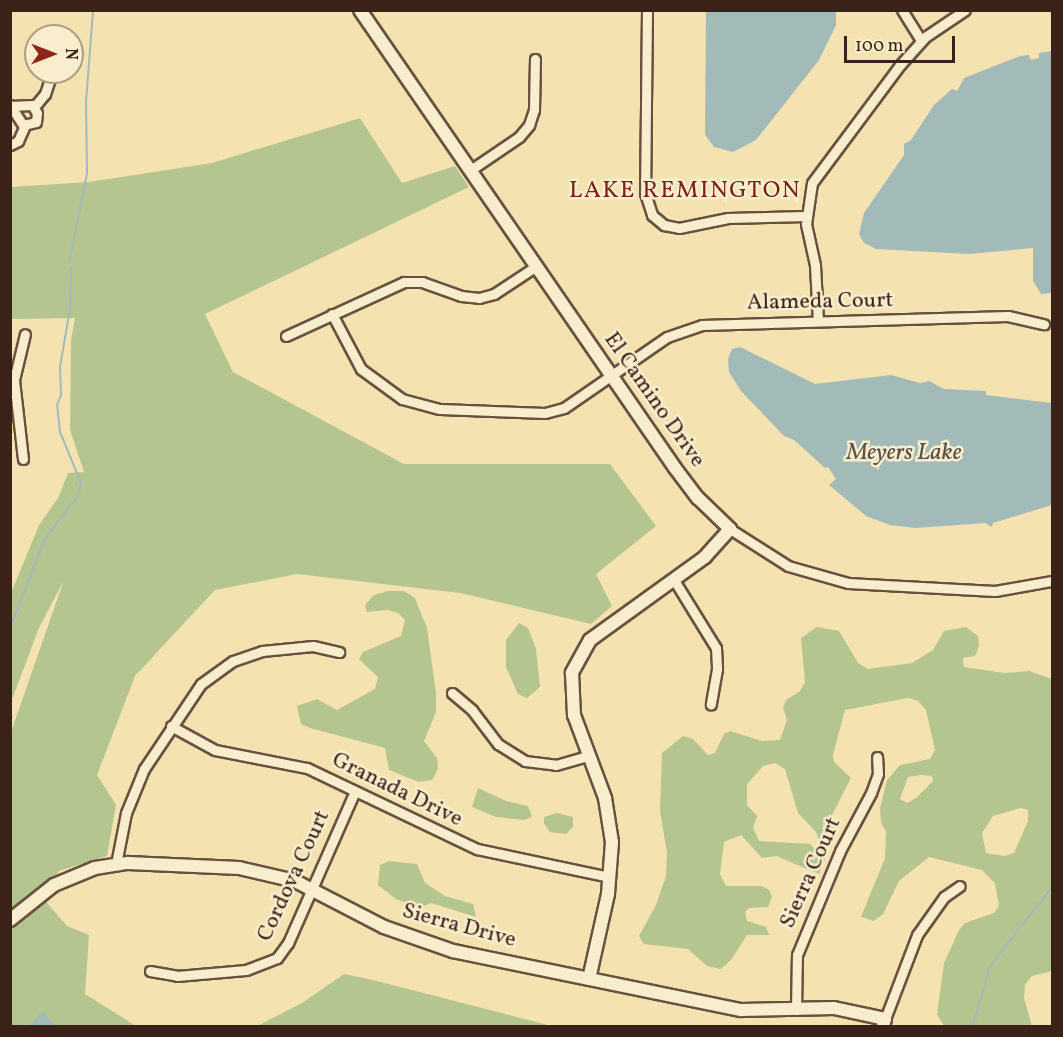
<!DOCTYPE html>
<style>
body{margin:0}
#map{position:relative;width:1063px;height:1037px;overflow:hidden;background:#f4e3b0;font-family:Vollkorn,serif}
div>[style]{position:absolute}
.green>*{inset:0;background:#b5c590}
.water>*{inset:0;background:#a2bbb8}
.stream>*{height:2px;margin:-1px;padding:0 1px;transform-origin:1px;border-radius:1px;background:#a2bbb8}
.roads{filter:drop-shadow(2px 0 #68523f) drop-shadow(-2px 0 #68523f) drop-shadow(0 2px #68523f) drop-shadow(0 -2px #68523f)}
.street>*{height:9px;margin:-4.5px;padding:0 4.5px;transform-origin:4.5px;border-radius:4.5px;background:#f8edcc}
.secondary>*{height:12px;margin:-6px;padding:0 6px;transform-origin:6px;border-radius:6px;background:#f8edcc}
span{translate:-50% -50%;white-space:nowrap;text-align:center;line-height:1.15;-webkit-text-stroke:5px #f8edcc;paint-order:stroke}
.street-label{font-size:22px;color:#3a2219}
.neighbourhood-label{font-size:24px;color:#7a1f14;letter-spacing:1.5px}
.water-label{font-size:24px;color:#595049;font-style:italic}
.frame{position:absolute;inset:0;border:12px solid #3a2219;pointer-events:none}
.north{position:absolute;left:24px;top:24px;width:60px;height:60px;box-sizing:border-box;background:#f8edcc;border:2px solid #ac9c84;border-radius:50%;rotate:90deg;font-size:16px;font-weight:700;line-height:24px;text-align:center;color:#3a2219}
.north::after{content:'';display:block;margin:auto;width:21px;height:27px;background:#8f2418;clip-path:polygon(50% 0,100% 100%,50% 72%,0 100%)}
.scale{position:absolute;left:844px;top:36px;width:111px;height:27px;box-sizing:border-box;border:3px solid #3a2219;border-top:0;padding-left:8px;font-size:18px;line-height:21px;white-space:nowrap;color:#3a2219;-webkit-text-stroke:4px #f8edcc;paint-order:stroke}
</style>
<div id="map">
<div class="green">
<i style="clip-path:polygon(360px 118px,402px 183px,455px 166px,469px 187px,205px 314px,233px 372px,404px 464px,610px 464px,656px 526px,596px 574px,612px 606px,591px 624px,460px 593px,297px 574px,215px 590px,135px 676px,97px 775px,116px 805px,107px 856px,59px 871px,42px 897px,67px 926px,89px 935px,85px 994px,136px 1026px,11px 1026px,11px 732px,64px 580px,39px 628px,11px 702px,11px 593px,39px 525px,58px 498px,68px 473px,84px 472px,70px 430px,71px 340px,75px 318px,11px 319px,11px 187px,89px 182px,212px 163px)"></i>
<i style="clip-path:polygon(388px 591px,404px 591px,415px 598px,427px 628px,436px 693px,436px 712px,424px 741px,437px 758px,438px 769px,432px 780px,419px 782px,389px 770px,385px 748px,310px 728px,301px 724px,297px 706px,317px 699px,337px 710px,375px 689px,378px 677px,359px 659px,363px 652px,401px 636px,405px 620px,398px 613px,387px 610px,367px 612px,365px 605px,374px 595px)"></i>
<i style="clip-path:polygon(519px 623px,528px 628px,536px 649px,540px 687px,527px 698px,518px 694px,506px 667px,506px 640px)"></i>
<i style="clip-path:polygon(evenodd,817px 627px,839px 631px,858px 663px,868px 669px,912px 663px,933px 650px,944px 631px,966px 627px,978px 636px,979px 646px,975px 656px,963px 658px,964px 667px,1004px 673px,1029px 671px,1052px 679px,1052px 971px,1032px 976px,1025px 985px,1024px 998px,1032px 1026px,944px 1026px,937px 1014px,944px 963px,959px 930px,965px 923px,994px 913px,999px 906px,995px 883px,982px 870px,929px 857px,899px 881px,883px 914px,874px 921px,861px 917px,885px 858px,886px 831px,881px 823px,880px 808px,887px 780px,900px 765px,930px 759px,935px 750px,926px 710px,918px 701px,908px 698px,845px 710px,833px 755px,834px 762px,851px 778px,831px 817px,837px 832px,831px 847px,822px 847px,816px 832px,798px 813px,785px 769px,775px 763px,763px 766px,747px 784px,747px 805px,757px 816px,753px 828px,759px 841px,810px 844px,825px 859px,819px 874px,776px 856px,762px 858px,741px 835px,724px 842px,720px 874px,726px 886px,762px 886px,769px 890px,772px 897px,768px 907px,749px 908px,745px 912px,747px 921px,766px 927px,769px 935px,747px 935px,731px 960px,721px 969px,707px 966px,688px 949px,644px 944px,639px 936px,656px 905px,666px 876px,667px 853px,660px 811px,662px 753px,683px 736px,693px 739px,708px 755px,715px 753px,724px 734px,730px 731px,762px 741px,780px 740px,787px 720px,783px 708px,786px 700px,800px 691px,805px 682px,801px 638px,817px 627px,921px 775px,932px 776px,933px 781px,916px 798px,907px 803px,900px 799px,908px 777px,921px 775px,817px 627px,1021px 808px,1028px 810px,1028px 821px,1014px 853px,1004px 856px,986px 853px,982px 833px,993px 816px,1021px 808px)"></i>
<i style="clip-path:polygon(478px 788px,506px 801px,528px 806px,532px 817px,524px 820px,496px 817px,472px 807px)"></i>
<i style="clip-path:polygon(557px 813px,573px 817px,573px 827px,566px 834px,550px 832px,544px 824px,544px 817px)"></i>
<i style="clip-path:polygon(389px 861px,417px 864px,425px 883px,445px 896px,473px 904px,476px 917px,431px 903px,420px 908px,396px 899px,378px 885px,380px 865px)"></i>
<i style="clip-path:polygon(344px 974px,373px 980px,552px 1026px,257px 1026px,302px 1003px)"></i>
</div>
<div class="water">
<i style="clip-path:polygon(706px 11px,836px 11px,836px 25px,819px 60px,756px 140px,733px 152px,714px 147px,705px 135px)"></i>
<i style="clip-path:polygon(1052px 51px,1052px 293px,1041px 294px,1033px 281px,1033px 248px,969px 254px,876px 249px,864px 243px,859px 234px,864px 213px,904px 155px,904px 144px,911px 140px,934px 105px,952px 89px,957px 91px,964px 78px,1020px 56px,1029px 55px,1031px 60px,1039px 58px,1039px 53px)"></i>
<i style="clip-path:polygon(740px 347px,815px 384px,891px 375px,920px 383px,929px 381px,944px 389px,986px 391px,986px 395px,1052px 403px,1052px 505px,993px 523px,992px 527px,985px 523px,916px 528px,890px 525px,866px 516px,829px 485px,836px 479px,828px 467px,825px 468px,794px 440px,784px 436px,741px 391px,729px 372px,728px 359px,732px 349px)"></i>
<i style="clip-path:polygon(44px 1013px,57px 1026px,29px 1026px,40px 1014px)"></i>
</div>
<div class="stream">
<i style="left:70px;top:260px;width:89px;rotate:-78.9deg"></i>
<i style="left:87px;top:173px;width:71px;rotate:-90.8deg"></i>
<i style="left:86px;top:102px;width:92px;rotate:-85.6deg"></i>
<i style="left:10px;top:628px;width:96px;rotate:-68.5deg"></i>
<i style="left:45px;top:539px;width:54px;rotate:-52.5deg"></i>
<i style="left:78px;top:496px;width:13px;rotate:-77deg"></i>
<i style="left:81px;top:483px;width:55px;rotate:-112.4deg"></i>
<i style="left:60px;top:432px;width:27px;rotate:-96deg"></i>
<i style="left:57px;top:405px;width:11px;rotate:-68deg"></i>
<i style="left:61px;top:395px;width:28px;rotate:-92deg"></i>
<i style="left:60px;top:367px;width:59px;rotate:-80.2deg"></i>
<i style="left:70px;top:309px;width:42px;rotate:-88.6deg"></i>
<i style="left:973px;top:1026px;width:62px;rotate:-74.2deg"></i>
<i style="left:990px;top:966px;width:100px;rotate:-51.9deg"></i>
</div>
<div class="roads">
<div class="street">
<i style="left:647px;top:10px;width:183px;rotate:90.6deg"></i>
<i style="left:645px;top:193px;width:23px;rotate:72deg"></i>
<i style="left:652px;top:215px;width:16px;rotate:40deg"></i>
<i style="left:664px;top:225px;width:15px;rotate:11deg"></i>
<i style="left:679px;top:228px;width:50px;rotate:-11.5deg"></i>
<i style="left:728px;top:218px;width:78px;rotate:-1.5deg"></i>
<i style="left:902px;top:10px;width:36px;rotate:58deg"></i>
<i style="left:10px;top:105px;width:24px;rotate:57deg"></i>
<i style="left:23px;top:125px;width:13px;rotate:-13deg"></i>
<i style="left:36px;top:122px;width:9px;rotate:-84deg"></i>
<i style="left:37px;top:113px;width:9px;rotate:-122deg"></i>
<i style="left:32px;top:105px;width:21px;rotate:177deg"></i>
<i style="left:34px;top:107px;width:17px;rotate:-50deg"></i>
<i style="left:45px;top:94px;width:23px;rotate:-72deg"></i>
<i style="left:10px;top:145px;width:9px;rotate:-27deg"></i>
<i style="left:18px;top:141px;width:17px;rotate:-66deg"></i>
<i style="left:469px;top:171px;width:60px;rotate:-34.2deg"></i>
<i style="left:519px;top:137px;width:16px;rotate:-50deg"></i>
<i style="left:529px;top:125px;width:16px;rotate:-72deg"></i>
<i style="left:534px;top:110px;width:51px;rotate:-88.9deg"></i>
<i style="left:332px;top:314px;width:62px;rotate:62.2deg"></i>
<i style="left:361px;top:369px;width:51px;rotate:36.2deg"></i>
<i style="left:402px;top:399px;width:39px;rotate:15deg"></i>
<i style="left:440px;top:409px;width:105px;rotate:2.2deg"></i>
<i style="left:545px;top:413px;width:20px;rotate:-15deg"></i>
<i style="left:564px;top:408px;width:125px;rotate:-34.6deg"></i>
<i style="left:667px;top:337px;width:37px;rotate:-19deg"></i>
<i style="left:702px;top:325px;width:306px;rotate:-1.7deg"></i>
<i style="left:1008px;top:316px;width:37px;rotate:13deg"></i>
<i style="left:818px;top:321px;width:56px;rotate:-93.1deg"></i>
<i style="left:815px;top:265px;width:42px;rotate:-102.4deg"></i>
<i style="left:806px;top:224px;width:41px;rotate:-81.7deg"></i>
<i style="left:812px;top:183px;width:147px;rotate:-53.3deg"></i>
<i style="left:900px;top:65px;width:38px;rotate:-48deg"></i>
<i style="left:925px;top:37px;width:48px;rotate:-34deg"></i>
<i style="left:286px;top:336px;width:130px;rotate:-24.6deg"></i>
<i style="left:404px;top:282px;width:18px"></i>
<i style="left:422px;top:282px;width:41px;rotate:19.7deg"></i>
<i style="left:461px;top:296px;width:18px;rotate:6deg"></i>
<i style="left:479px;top:298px;width:16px;rotate:-15deg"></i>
<i style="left:494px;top:294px;width:49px;rotate:-33.4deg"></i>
<i style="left:23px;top:459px;width:80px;rotate:-96.5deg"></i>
<i style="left:14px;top:380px;width:47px;rotate:-76.6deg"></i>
<i style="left:730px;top:529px;width:69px;rotate:32.5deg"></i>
<i style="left:788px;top:566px;width:62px;rotate:15.8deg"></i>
<i style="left:848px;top:583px;width:147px;rotate:3.1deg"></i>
<i style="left:995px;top:591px;width:58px;rotate:-10deg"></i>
<i style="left:674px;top:580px;width:80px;rotate:58.3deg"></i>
<i style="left:716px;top:648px;width:21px;rotate:87deg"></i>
<i style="left:717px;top:669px;width:36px;rotate:100deg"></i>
<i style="left:452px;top:693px;width:26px;rotate:40deg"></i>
<i style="left:472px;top:710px;width:43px;rotate:52.6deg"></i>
<i style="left:498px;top:744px;width:32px;rotate:32deg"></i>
<i style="left:525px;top:761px;width:31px;rotate:7deg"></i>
<i style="left:556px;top:765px;width:35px;rotate:-16deg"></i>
<i style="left:171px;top:726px;width:50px;rotate:28.6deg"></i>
<i style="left:215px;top:750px;width:94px;rotate:11.1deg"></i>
<i style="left:307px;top:768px;width:188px;rotate:25.5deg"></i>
<i style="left:477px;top:849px;width:136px;rotate:11.9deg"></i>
<i style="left:116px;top:864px;width:52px;rotate:-78.9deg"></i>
<i style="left:126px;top:813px;width:48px;rotate:-67.8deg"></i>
<i style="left:144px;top:769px;width:102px;rotate:-56.2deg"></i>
<i style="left:201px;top:684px;width:39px;rotate:-36deg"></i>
<i style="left:233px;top:661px;width:31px;rotate:-19deg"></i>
<i style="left:262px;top:651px;width:51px;rotate:-5.6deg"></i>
<i style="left:313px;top:646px;width:27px;rotate:13deg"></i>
<i style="left:150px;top:971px;width:27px;rotate:10deg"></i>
<i style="left:177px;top:976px;width:69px;rotate:-5deg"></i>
<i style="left:246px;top:970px;width:33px;rotate:-21deg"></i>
<i style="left:277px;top:958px;width:19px;rotate:-54deg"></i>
<i style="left:288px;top:943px;width:166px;rotate:-66.2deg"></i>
<i style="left:796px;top:1010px;width:55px;rotate:-89deg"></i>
<i style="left:797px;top:955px;width:113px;rotate:-67.5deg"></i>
<i style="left:840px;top:851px;width:66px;rotate:-61.9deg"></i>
<i style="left:871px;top:793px;width:20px;rotate:-70deg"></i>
<i style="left:878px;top:774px;width:17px;rotate:-93deg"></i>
<i style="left:885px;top:1019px;width:90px;rotate:-69.1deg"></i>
<i style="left:917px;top:935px;width:47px;rotate:-54.6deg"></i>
<i style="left:944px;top:897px;width:19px;rotate:-35deg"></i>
</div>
<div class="secondary">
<i style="left:360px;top:10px;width:556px;rotate:55.48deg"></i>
<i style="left:675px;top:468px;width:38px;rotate:53deg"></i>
<i style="left:698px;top:498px;width:45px;rotate:44.1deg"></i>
<i style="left:730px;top:529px;width:38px;rotate:132deg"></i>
<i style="left:705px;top:557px;width:142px;rotate:144.2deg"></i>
<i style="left:590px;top:640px;width:38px;rotate:119deg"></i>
<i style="left:572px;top:673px;width:42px;rotate:87.3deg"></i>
<i style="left:574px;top:715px;width:89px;rotate:69.5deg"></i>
<i style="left:605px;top:798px;width:45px;rotate:81deg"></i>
<i style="left:612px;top:842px;width:52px;rotate:94.4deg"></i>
<i style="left:608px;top:894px;width:87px;rotate:102.6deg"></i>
<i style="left:10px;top:920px;width:56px;rotate:-38.5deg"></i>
<i style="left:54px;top:885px;width:44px;rotate:-22.5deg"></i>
<i style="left:95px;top:868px;width:33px;rotate:-9deg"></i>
<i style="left:128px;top:863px;width:111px;rotate:2.6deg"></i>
<i style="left:239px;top:868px;width:57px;rotate:13.1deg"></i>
<i style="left:295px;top:881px;width:100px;rotate:27.3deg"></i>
<i style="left:384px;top:927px;width:73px;rotate:19.2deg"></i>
<i style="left:453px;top:951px;width:294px;rotate:11.6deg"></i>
<i style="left:741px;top:1010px;width:93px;rotate:-1.2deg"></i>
<i style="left:834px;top:1008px;width:52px;rotate:12.2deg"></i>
<i style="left:885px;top:1019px;width:7px;rotate:106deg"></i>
</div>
</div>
<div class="street-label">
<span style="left:820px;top:302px;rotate:-1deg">Alameda Court</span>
<span style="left:654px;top:400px;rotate:55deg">El Camino Drive</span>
<span style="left:397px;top:790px;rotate:26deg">Granada Drive</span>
<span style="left:811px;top:873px;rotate:-66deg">Sierra Court</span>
<span style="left:294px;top:876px;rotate:-65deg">Cordova Court</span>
<span style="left:459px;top:926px;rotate:15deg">Sierra Drive</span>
</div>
<div class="neighbourhood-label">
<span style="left:685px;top:192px">LAKE REMINGTON</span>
</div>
<div class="water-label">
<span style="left:904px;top:454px">Meyers Lake</span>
</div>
<div class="frame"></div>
<div class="north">N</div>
<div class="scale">100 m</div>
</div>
